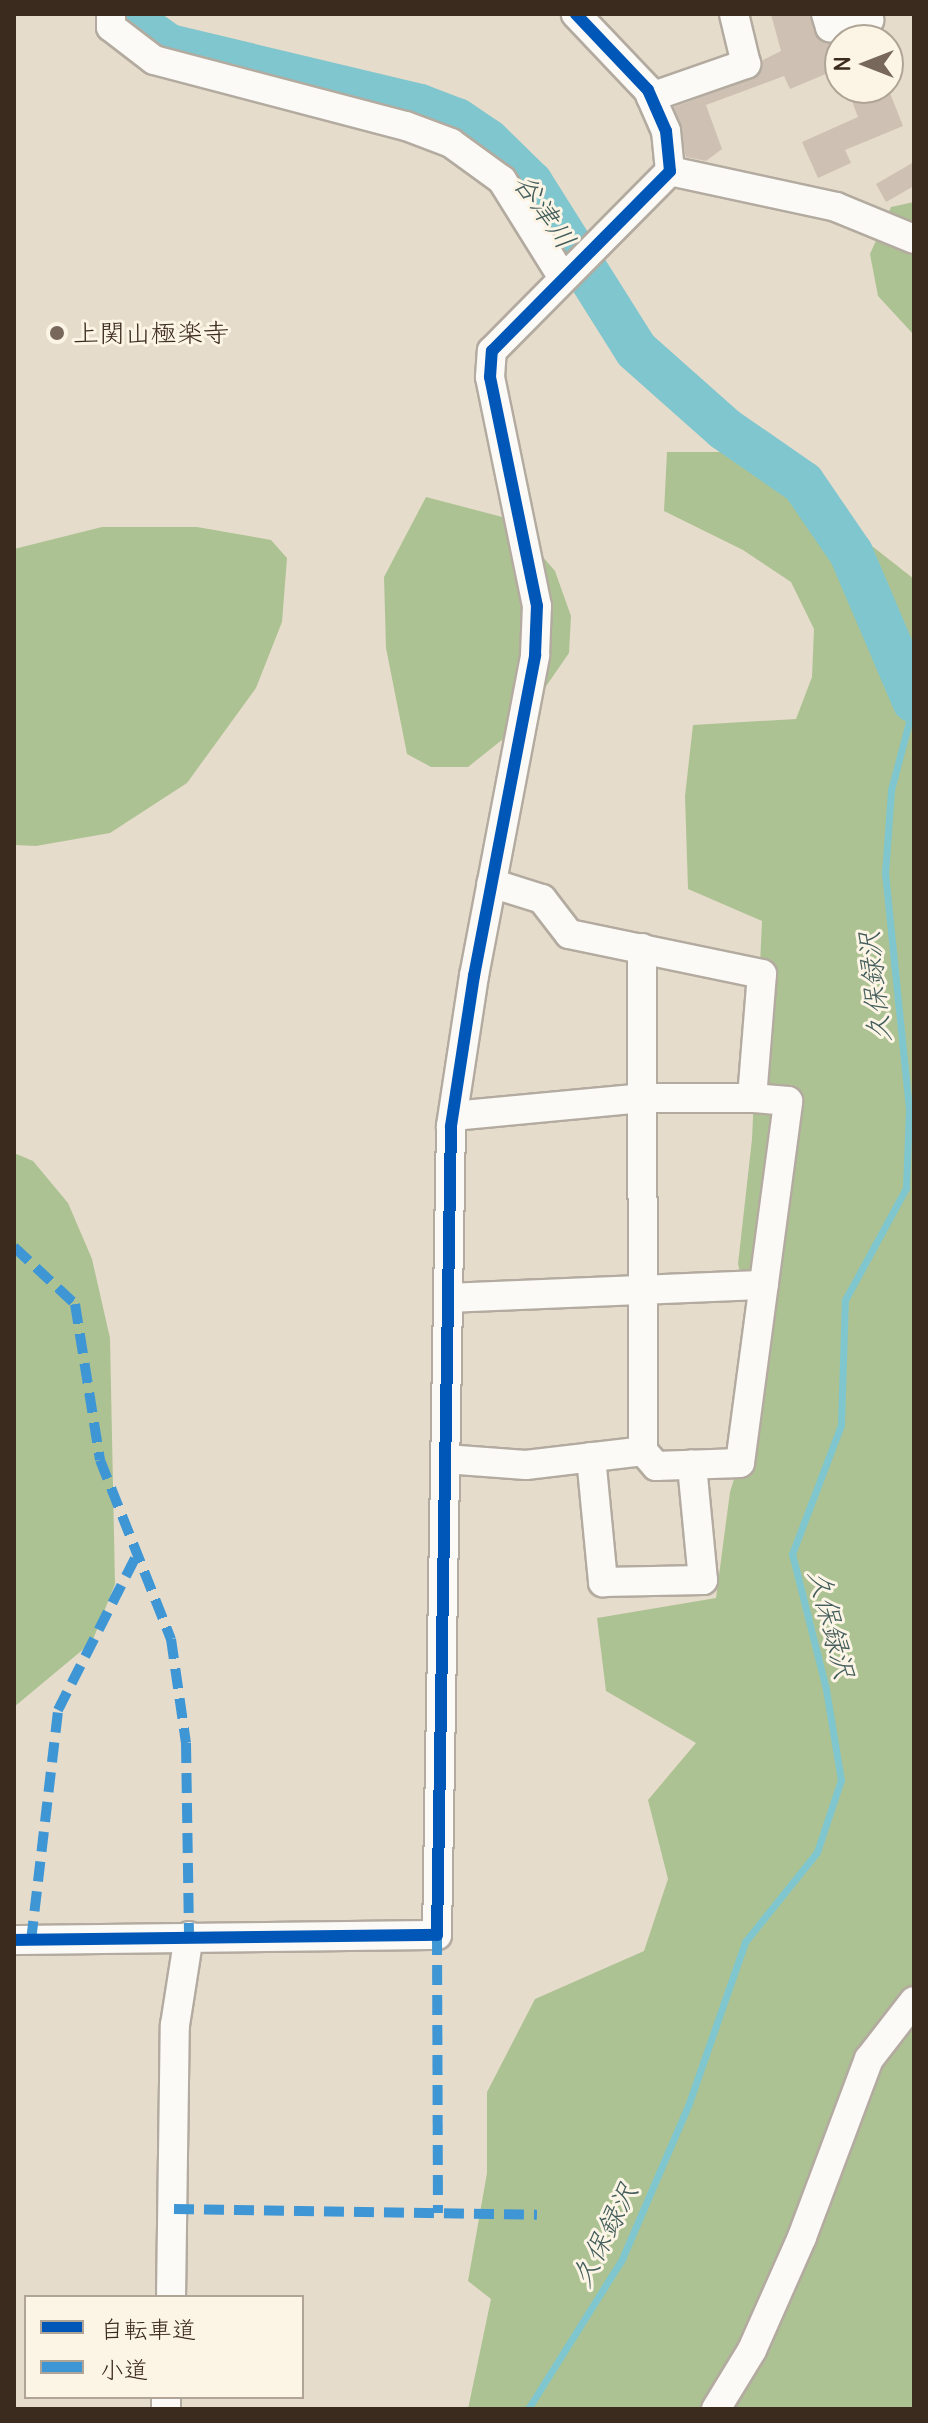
<!DOCTYPE html>
<meta charset="utf-8">
<style>
body{margin:0}
#map{position:relative;width:928px;height:2423px;overflow:hidden;background:#e6dccb;font-family:Delius,"Klee One",sans-serif}
div>[style]{position:absolute}
.forest>*{inset:0;background:#adc293}
.stream>*{height:7px;margin:-3.5px;padding:0 3.5px;transform-origin:3.5px;border-radius:3.5px;background:#7fc6ce}
.river>*{height:44px;margin:-22px;padding:0 22px;transform-origin:22px;border-radius:22px;background:#7fc6ce}
.building>*{inset:0;background:#cec1b3}
.roads{filter:drop-shadow(2px 0 #b3aba0) drop-shadow(-2px 0 #b3aba0) drop-shadow(0 2px #b3aba0) drop-shadow(0 -2px #b3aba0)}
.minor>*{height:28px;margin:-14px;padding:0 14px;transform-origin:14px;border-radius:14px;background:#fbfaf7}
.quiet>*{height:10px;margin-top:-5px;transform-origin:0;background:repeating-linear-gradient(90deg,#3e96d5 0 20px,transparent 0 30px)}
.cycleway>*{height:12px;margin:-6px;padding:0 6px;transform-origin:6px;border-radius:6px;background:#0057b8}
.dots>*{width:22px;height:22px;translate:-50% -50%;box-sizing:border-box;border:4px solid #fcf5e5;border-radius:50%}
span{translate:-50% -50%;white-space:nowrap;text-align:center;line-height:1.15;-webkit-text-stroke:6px #fcf5e5;paint-order:stroke}
.poi-label{font-size:26px;color:#3b2a1e}
.left{translate:0 -50%;text-align:left}
.water-label{font-size:28px;color:#435d5c;font-style:italic}
.frame{position:absolute;inset:0;border:16px solid #3b2a1e;pointer-events:none}
.legend{position:absolute;left:24px;top:2295px;width:280px;height:104px;box-sizing:border-box;background:#fcf5e5;border:2px solid #afa495;margin:0;padding:10px 14px;list-style:none;font-size:24px;color:#3b2a1e}
.legend li{display:flex;align-items:center;gap:16px;height:40px}
.legend b{width:40px;border:2px solid #afa495}
.north{position:absolute;left:824px;top:24px;width:80px;height:80px;box-sizing:border-box;background:#fcf5e5;border:2px solid #afa495;border-radius:50%;rotate:270deg;font-size:22px;font-weight:700;line-height:32px;text-align:center;color:#3b2a1e}
.north::after{content:'';display:block;margin:auto;width:28px;height:36px;background:#77685b;clip-path:polygon(50% 0,100% 100%,50% 72%,0 100%)}
</style>
<div id="map">
<div class="forest">
<i style="clip-path:polygon(914px 202px,914px 335px,878px 296px,870px 254px,891px 207px)"></i>
<i style="clip-path:polygon(667px 452px,727px 452px,793px 484px,914px 579px,914px 2409px,468px 2409px,491px 2299px,468px 2281px,487px 2173px,487px 2092px,535px 1999px,644px 1951px,668px 1879px,648px 1800px,696px 1743px,606px 1691px,597px 1618px,716px 1598px,730px 1492px,767px 1372px,738px 1264px,752px 1139px,762px 921px,688px 889px,685px 796px,693px 725px,796px 719px,812px 677px,814px 629px,791px 582px,743px 550px,664px 511px)"></i>
<i style="clip-path:polygon(426px 497px,510px 519px,555px 571px,571px 616px,569px 653px,518px 727px,468px 767px,431px 767px,407px 754px,386px 648px,384px 577px)"></i>
<i style="clip-path:polygon(102px 527px,197px 527px,271px 540px,287px 558px,282px 622px,256px 688px,187px 783px,110px 833px,36px 846px,14px 845px,14px 549px)"></i>
<i style="clip-path:polygon(14px 1153px,33px 1161px,68px 1203px,92px 1259px,110px 1338px,115px 1584px,92px 1642px,14px 1707px)"></i>
</div>
<div class="stream">
<i style="left:528px;top:2409px;width:177px;rotate:-57.9deg"></i>
<i style="left:622px;top:2259px;width:167px;rotate:-66.7deg"></i>
<i style="left:688px;top:2106px;width:174px;rotate:-70.8deg"></i>
<i style="left:745px;top:1942px;width:115px;rotate:-51.3deg"></i>
<i style="left:817px;top:1852px;width:76px;rotate:-71.6deg"></i>
<i style="left:841px;top:1780px;width:92px;rotate:-99.4deg"></i>
<i style="left:826px;top:1689px;width:139px;rotate:-104.1deg"></i>
<i style="left:792px;top:1554px;width:138px;rotate:-69.2deg"></i>
<i style="left:841px;top:1425px;width:125px;rotate:-88.2deg"></i>
<i style="left:845px;top:1300px;width:128px;rotate:-61.4deg"></i>
<i style="left:906px;top:1188px;width:79px;rotate:-87.8deg"></i>
<i style="left:909px;top:1109px;width:236px;rotate:-95.8deg"></i>
<i style="left:885px;top:874px;width:84px;rotate:-85.9deg"></i>
<i style="left:891px;top:790px;width:90px;rotate:-75.2deg"></i>
</div>
<div class="river">
<i style="left:124px;top:14px;width:55px;rotate:35.4deg"></i>
<i style="left:169px;top:46px;width:258px;rotate:13.4deg"></i>
<i style="left:420px;top:106px;width:40px;rotate:21deg"></i>
<i style="left:457px;top:120px;width:37px;rotate:34deg"></i>
<i style="left:488px;top:141px;width:60px;rotate:44.3deg"></i>
<i style="left:531px;top:183px;width:197px;rotate:57.8deg"></i>
<i style="left:636px;top:350px;width:119px;rotate:41.6deg"></i>
<i style="left:725px;top:429px;width:95px;rotate:34.7deg"></i>
<i style="left:803px;top:483px;width:85px;rotate:55.6deg"></i>
<i style="left:851px;top:553px;width:161px;rotate:66.9deg"></i>
</div>
<div class="building">
<i style="clip-path:polygon(771px 14px,809px 14px,818px 39px,840px 42px,840px 68px,790px 89px,784px 76px,706px 105px,722px 149px,706px 161px,686px 157px,674px 107px,758px 76px,763px 60px,781px 51px)"></i>
<i style="clip-path:polygon(847px 88px,888px 88px,903px 126px,845px 150px,851px 163px,818px 178px,802px 142px,858px 117px)"></i>
<i style="clip-path:polygon(914px 162px,914px 186px,886px 202px,876px 184px)"></i>
</div>
<div class="roads">
<div class="minor">
<i style="left:111px;top:14px;width:13px;rotate:90deg"></i>
<i style="left:111px;top:27px;width:54px;rotate:37.5deg"></i>
<i style="left:154px;top:60px;width:260px;rotate:14.7deg"></i>
<i style="left:406px;top:126px;width:48px;rotate:20.7deg"></i>
<i style="left:451px;top:143px;width:63px;rotate:36deg"></i>
<i style="left:502px;top:180px;width:115px;rotate:58.1deg"></i>
<i style="left:826px;top:14px;width:14px;rotate:73deg"></i>
<i style="left:830px;top:27px;width:40px;rotate:-10deg"></i>
<i style="left:651px;top:97px;width:101px;rotate:-19.2deg"></i>
<i style="left:746px;top:64px;width:51px;rotate:-103.5deg"></i>
<i style="left:670px;top:171px;width:170px;rotate:12.2deg"></i>
<i style="left:836px;top:207px;width:84px;rotate:22.3deg"></i>
<i style="left:453px;top:1116px;width:190px;rotate:-5.4deg"></i>
<i style="left:642px;top:1098px;width:110px"></i>
<i style="left:752px;top:1098px;width:124px;rotate:-85.4deg"></i>
<i style="left:762px;top:974px;width:197px;rotate:-168.3deg"></i>
<i style="left:569px;top:934px;width:44px;rotate:-127.6deg"></i>
<i style="left:542px;top:899px;width:53px;rotate:-162.6deg"></i>
<i style="left:449px;top:1298px;width:315px;rotate:-2.4deg"></i>
<i style="left:643px;top:1451px;width:20px;rotate:49deg"></i>
<i style="left:656px;top:1466px;width:84px;rotate:-2deg"></i>
<i style="left:740px;top:1463px;width:365px;rotate:-82.4deg"></i>
<i style="left:788px;top:1101px;width:36px;rotate:-175deg"></i>
<i style="left:591px;top:1457px;width:126px;rotate:84.5deg"></i>
<i style="left:603px;top:1582px;width:100px;rotate:-1.1deg"></i>
<i style="left:703px;top:1580px;width:116px;rotate:-95.5deg"></i>
<i style="left:445px;top:1459px;width:81px;rotate:4.2deg"></i>
<i style="left:526px;top:1465px;width:118px;rotate:-6.8deg"></i>
<i style="left:643px;top:1451px;width:503px;rotate:-90.11deg"></i>
<i style="left:14px;top:1940px;width:423px;rotate:-0.7deg"></i>
<i style="left:437px;top:1935px;width:809px;rotate:-89.01deg"></i>
<i style="left:451px;top:1126px;width:152px;rotate:-81.3deg"></i>
<i style="left:474px;top:976px;width:327px;rotate:-79.2deg"></i>
<i style="left:535px;top:655px;width:49px;rotate:-87.7deg"></i>
<i style="left:537px;top:606px;width:234px;rotate:-101.6deg"></i>
<i style="left:490px;top:377px;width:26px;rotate:-86deg"></i>
<i style="left:492px;top:351px;width:253px;rotate:-45.3deg"></i>
<i style="left:670px;top:171px;width:40px;rotate:-95.7deg"></i>
<i style="left:666px;top:131px;width:45px;rotate:-113.7deg"></i>
<i style="left:648px;top:90px;width:105px;rotate:-133.5deg"></i>
<i style="left:171px;top:2297px;width:272px;rotate:-89.2deg"></i>
<i style="left:175px;top:2025px;width:90px;rotate:-81.1deg"></i>
<i style="left:166px;top:2409px;width:12px;rotate:-90deg"></i>
<i style="left:716px;top:2409px;width:69px;rotate:-58.6deg"></i>
<i style="left:752px;top:2350px;width:124px;rotate:-66.1deg"></i>
<i style="left:802px;top:2237px;width:190px;rotate:-69.4deg"></i>
<i style="left:869px;top:2059px;width:73px;rotate:-52.2deg"></i>
</div>
</div>
<div class="quiet">
<i style="left:14px;top:1247px;width:83px;rotate:43.1deg"></i>
<i style="left:75px;top:1304px;width:158px;rotate:80.9deg"></i>
<i style="left:100px;top:1460px;width:193px;rotate:68.4deg"></i>
<i style="left:171px;top:1639px;width:105px;rotate:81.8deg"></i>
<i style="left:186px;top:1743px;width:193px;rotate:89.1deg"></i>
<i style="left:437px;top:1935px;width:278px;rotate:89.8deg"></i>
<i style="left:31px;top:1941px;width:233px;rotate:-83.3deg"></i>
<i style="left:58px;top:1710px;width:170px;rotate:-63.1deg"></i>
<i style="left:174px;top:2209px;width:363px;rotate:0.9deg"></i>
</div>
<div class="cycleway">
<i style="left:14px;top:1940px;width:423px;rotate:-0.7deg"></i>
<i style="left:437px;top:1935px;width:809px;rotate:-89.01deg"></i>
<i style="left:451px;top:1126px;width:152px;rotate:-81.3deg"></i>
<i style="left:474px;top:976px;width:327px;rotate:-79.2deg"></i>
<i style="left:535px;top:655px;width:49px;rotate:-87.7deg"></i>
<i style="left:537px;top:606px;width:234px;rotate:-101.6deg"></i>
<i style="left:490px;top:377px;width:26px;rotate:-86deg"></i>
<i style="left:492px;top:351px;width:253px;rotate:-45.3deg"></i>
<i style="left:670px;top:171px;width:40px;rotate:-95.7deg"></i>
<i style="left:666px;top:131px;width:45px;rotate:-113.7deg"></i>
<i style="left:648px;top:90px;width:105px;rotate:-133.5deg"></i>
</div>
<div class="dots">
<i style="left:57px;top:333px;background:#77685b"></i>
</div>
<div class="poi-label">
<span class="left" style="left:73px;top:333px">上関山極楽寺</span>
</div>
<div class="water-label">
<span style="left:545px;top:211px;rotate:55deg">谷津川</span>
<span style="left:874px;top:987px;rotate:-96deg">久保録沢</span>
<span style="left:832px;top:1624px;rotate:76deg">久保録沢</span>
<span style="left:604px;top:2235px;rotate:-63deg">久保録沢</span>
</div>
<div class="frame"></div>
<ul class="legend">
<li><b style="height:10px;background:#0057b8"></b>自転車道</li>
<li><b style="height:10px;background:#3e96d5"></b>小道</li>
</ul>
<div class="north">N</div>
</div>
